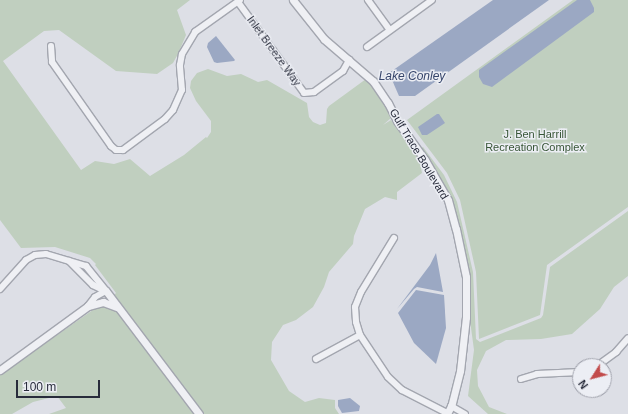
<!DOCTYPE html>
<style>
body{margin:0}
#map{position:relative;width:628px;height:414px;overflow:hidden;background:#dddfe6;font-family:Helvetica,sans-serif}
div>[style]{position:absolute}
.green>*{inset:0;background:#c0cfbf}
.water>*{inset:0;background:#9ba8c3}
.roads{filter:drop-shadow(1px 0 #a3a6af) drop-shadow(-1px 0 #a3a6af) drop-shadow(0 1px #a3a6af) drop-shadow(0 -1px #a3a6af)}
.minor>*{height:6px;margin:-3px;padding:0 3px;transform-origin:3px;border-radius:3px;background:#eff0f4}
.tertiary>*{height:7px;margin:-3.5px;padding:0 3.5px;transform-origin:3.5px;border-radius:3.5px;background:#eff0f4}
span{translate:-50% -50%;white-space:nowrap;text-align:center;line-height:1.15;-webkit-text-stroke:3px #eceef4;paint-order:stroke}
.street-label{font-size:11px;color:#282c3b}
.park-label{font-size:11px;color:#375536}
.water-label{font-size:12px;color:#36456b;font-style:italic}
.north{position:absolute;left:572px;top:358px;width:40px;height:40px;box-sizing:border-box;background:#eceef4;border:1px solid #9ea0aa;border-radius:50%;rotate:234deg;font-size:11px;font-weight:700;line-height:16px;text-align:center;color:#282c3b}
.north::after{content:'';display:block;margin:auto;width:14px;height:18px;background:#c24b4b;clip-path:polygon(50% 0,100% 100%,50% 72%,0 100%)}
.scale{position:absolute;left:16px;top:380px;width:84px;height:18px;box-sizing:border-box;border:2px solid #282c3b;border-top:0;padding-left:5px;font-size:12px;line-height:14px;white-space:nowrap;color:#282c3b;-webkit-text-stroke:3px #eceef4;paint-order:stroke}
</style>
<div id="map">
<div class="green">
<i style="clip-path:polygon(0 0,190px 0,177px 10px,186px 35px,178px 54px,173px 63px,157px 74px,116px 71px,59px 30px,44px 31px,3px 61px,81px 170px,95px 161px,114px 164px,130px 159px,150px 176px,184px 155px,206px 137px,207px 138px,211px 132px,211px 121px,196px 101px,190px 88px,191px 81px,197px 73px,208px 69px,227px 76px,241px 74px,258px 82px,267px 80px,307px 103px,309px 117px,313px 122px,320px 125px,326px 123px,327px 109px,329px 106px,366px 79px,370px 83px,379px 94px,391px 118px,383px 125px,391px 120px,419px 158px,422px 173px,397px 192px,397px 200px,385px 197px,365px 209px,354px 236px,353px 244px,329px 272px,324px 287px,313px 307px,296px 320px,283px 325px,272px 342px,271px 360px,289px 391px,305px 402px,319px 398px,335px 400px,335px 408px,339px 414px,203px 414px,114px 295px,116px 293px,95px 265px,96px 264px,90px 258px,55px 247px,21px 248px,0 220px)"></i>
<i style="clip-path:polygon(573px 0,628px 0,628px 207px,547px 265px,540px 315px,479px 339px,476px 272px,460px 200px,447px 173px,407px 120px)"></i>
<i style="clip-path:polygon(423px 147px,444px 175px,457px 202px,473px 272px,476px 339px,480px 342px,541px 318px,543px 315px,550px 267px,628px 211px,628px 276px,614px 287px,600px 309px,572px 334px,541px 339px,506px 340px,486px 351px,477px 370px,478px 386px,489px 407px,507px 414px,488px 414px,468px 396px,474px 350px,469px 313px,470px 277px,451px 198px,420px 149px)"></i>
<i style="clip-path:polygon(100px 305px,113px 308px,121px 314px,195px 414px,49px 414px,66px 408px,57px 396px,33px 402px,12px 414px,0 414px,0 375px)"></i>
</div>
<div class="water">
<i style="clip-path:polygon(493px 0,549px 0,415px 96px,399px 96px,389px 73px)"></i>
<i style="clip-path:polygon(577px 0,590px 0,594px 8px,594px 12px,492px 87px,483px 84px,479px 77px,479px 70px)"></i>
<i style="clip-path:polygon(216px 36px,235px 60px,234px 61px,217px 63px,214px 62px,207px 47px,208px 43px)"></i>
<i style="clip-path:polygon(437px 114px,439px 114px,445px 123px,427px 135px,422px 135px,418px 127px)"></i>
<i style="clip-path:polygon(436px 253px,443px 292px,417px 287px,414px 289px,397px 309px,430px 265px)"></i>
<i style="clip-path:polygon(416px 290px,444px 295px,446px 328px,436px 364px,414px 343px,398px 313px)"></i>
<i style="clip-path:polygon(350px 398px,360px 406px,359px 411px,342px 413px,338px 406px,338px 400px)"></i>
</div>
<div class="roads">
<div class="minor">
<i style="left:368px;top:0;width:37px;rotate:54deg"></i>
<i style="left:238px;top:2px;width:112px;rotate:54deg"></i>
<i style="left:304px;top:93px;width:10px;rotate:-6deg"></i>
<i style="left:314px;top:92px;width:36px;rotate:-36deg"></i>
<i style="left:343px;top:71px;width:13px;rotate:-61deg"></i>
<i style="left:51px;top:46px;width:16px;rotate:86deg"></i>
<i style="left:52px;top:62px;width:103px;rotate:54.9deg"></i>
<i style="left:111px;top:146px;width:6px;rotate:39deg"></i>
<i style="left:116px;top:150px;width:7px"></i>
<i style="left:123px;top:150px;width:52px;rotate:-36.4deg"></i>
<i style="left:165px;top:119px;width:12px;rotate:-48deg"></i>
<i style="left:173px;top:110px;width:22px;rotate:-66deg"></i>
<i style="left:182px;top:90px;width:25px;rotate:-95deg"></i>
<i style="left:180px;top:65px;width:11px;rotate:-80deg"></i>
<i style="left:182px;top:54px;width:26px;rotate:-59deg"></i>
<i style="left:195px;top:32px;width:55px;rotate:-35.4deg"></i>
<i style="left:367px;top:47px;width:80px;rotate:-35.9deg"></i>
<i style="left:394px;top:238px;width:63px;rotate:121.4deg"></i>
<i style="left:361px;top:292px;width:16px;rotate:112deg"></i>
<i style="left:355px;top:307px;width:15px;rotate:86deg"></i>
<i style="left:356px;top:322px;width:14px;rotate:73deg"></i>
<i style="left:360px;top:335px;width:50px;rotate:56.3deg"></i>
<i style="left:388px;top:377px;width:19px;rotate:43deg"></i>
<i style="left:402px;top:390px;width:51px;rotate:27.1deg"></i>
<i style="left:69px;top:261px;width:34px;rotate:45deg"></i>
<i style="left:93px;top:285px;width:13px;rotate:27deg"></i>
<i style="left:0;top:289px;width:39px;rotate:-48deg"></i>
<i style="left:26px;top:260px;width:10px;rotate:-29deg"></i>
<i style="left:35px;top:255px;width:11px;rotate:-5deg"></i>
<i style="left:46px;top:254px;width:42px;rotate:16.7deg"></i>
<i style="left:86px;top:266px;width:32px;rotate:51deg"></i>
<i style="left:88px;top:306px;width:11px;rotate:-52deg"></i>
<i style="left:95px;top:297px;width:13px;rotate:-29deg"></i>
<i style="left:316px;top:359px;width:50px;rotate:-28.6deg"></i>
<i style="left:597px;top:366px;width:24px;rotate:-36deg"></i>
<i style="left:616px;top:352px;width:18px;rotate:-49deg"></i>
<i style="left:521px;top:379px;width:17px;rotate:-17deg"></i>
<i style="left:537px;top:374px;width:43px;rotate:-2.7deg"></i>
<i style="left:451px;top:406px;width:16px;rotate:30deg"></i>
</div>
<div class="tertiary">
<i style="left:293px;top:0;width:50px;rotate:51.5deg"></i>
<i style="left:324px;top:39px;width:65px;rotate:40.6deg"></i>
<i style="left:373px;top:81px;width:27px;rotate:56deg"></i>
<i style="left:388px;top:103px;width:20px;rotate:63deg"></i>
<i style="left:397px;top:121px;width:48px;rotate:54.3deg"></i>
<i style="left:425px;top:160px;width:46px;rotate:60.1deg"></i>
<i style="left:448px;top:200px;width:30px;rotate:75deg"></i>
<i style="left:456px;top:229px;width:49px;rotate:78.2deg"></i>
<i style="left:466px;top:277px;width:40px;rotate:90deg"></i>
<i style="left:466px;top:317px;width:54px;rotate:96.3deg"></i>
<i style="left:460px;top:371px;width:36px;rotate:104deg"></i>
<i style="left:451px;top:406px;width:9px;rotate:117deg"></i>
<i style="left:106px;top:291px;width:154px;rotate:52.9deg"></i>
<i style="left:0;top:370px;width:109px;rotate:-36deg"></i>
<i style="left:88px;top:306px;width:16px;rotate:-15deg"></i>
<i style="left:103px;top:302px;width:15px;rotate:20deg"></i>
</div>
</div>
<div class="street-label">
<span style="left:274px;top:51px;rotate:54deg">Inlet Breeze Way</span>
<span style="left:419px;top:154px;rotate:59deg">Gulf Trace Boulevard</span>
</div>
<div class="park-label">
<span style="left:535px;top:141px">J. Ben Harrill<br>Recreation Complex</span>
</div>
<div class="water-label">
<span style="left:412px;top:77px">Lake Conley</span>
</div>
<div class="north">N</div>
<div class="scale">100 m</div>
</div>
